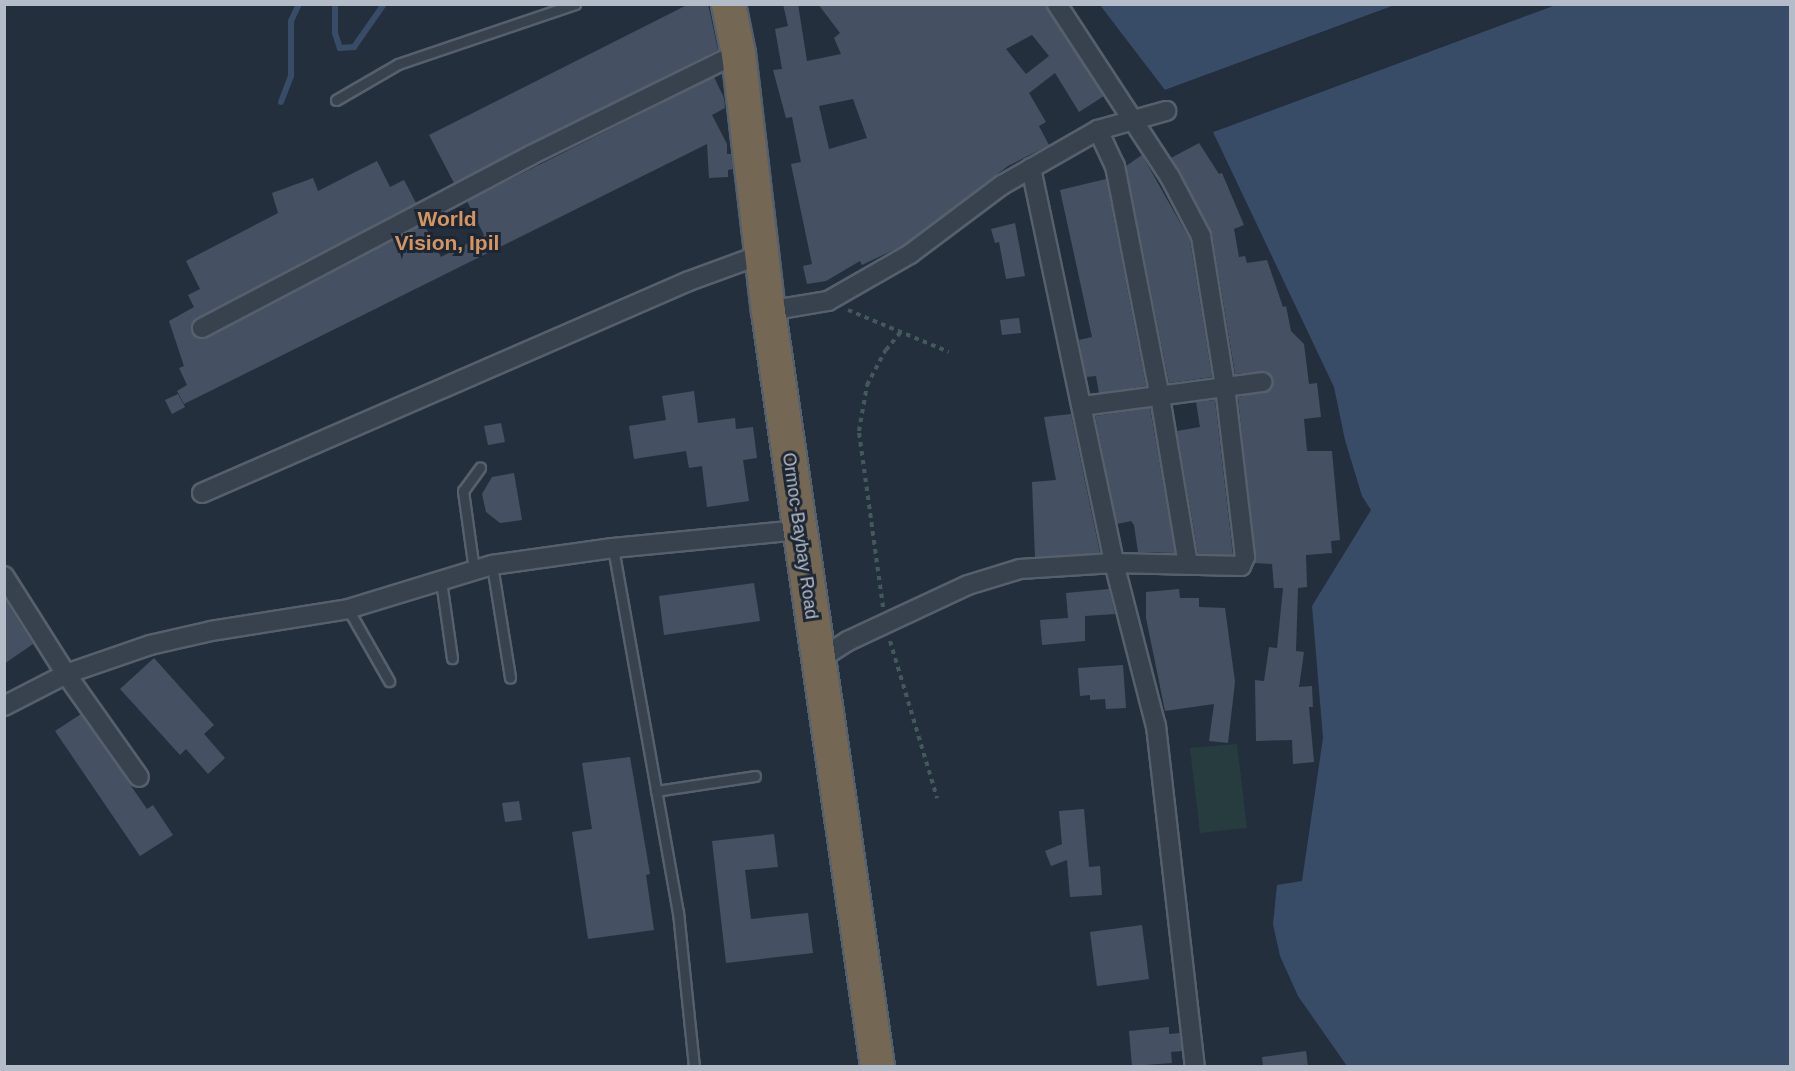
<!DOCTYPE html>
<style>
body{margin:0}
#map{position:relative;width:1795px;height:1071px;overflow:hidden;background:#242f3e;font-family:Helvetica,sans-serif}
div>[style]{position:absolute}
.green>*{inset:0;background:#263c3f}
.water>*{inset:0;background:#394c67}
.pier>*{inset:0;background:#242f3e}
.stream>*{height:6px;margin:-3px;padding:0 3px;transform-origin:3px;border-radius:3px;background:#394c67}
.building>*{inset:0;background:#455162}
.path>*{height:4px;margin-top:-2px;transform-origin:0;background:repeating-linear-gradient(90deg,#44595c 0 4.5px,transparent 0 9px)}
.roads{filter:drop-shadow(2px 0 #565f6c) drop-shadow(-2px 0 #565f6c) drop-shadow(0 2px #565f6c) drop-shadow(0 -2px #565f6c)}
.lane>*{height:9px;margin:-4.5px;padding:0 4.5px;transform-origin:4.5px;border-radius:4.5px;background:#38414e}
.street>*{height:18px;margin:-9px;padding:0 9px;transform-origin:9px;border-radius:9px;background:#38414e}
.highway>*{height:33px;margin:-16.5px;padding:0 16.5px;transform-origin:16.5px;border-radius:16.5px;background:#746855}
span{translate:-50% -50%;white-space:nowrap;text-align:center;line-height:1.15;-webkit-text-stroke:6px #1d2633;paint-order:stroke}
.street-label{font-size:18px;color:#b4bcc9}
.quarter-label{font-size:21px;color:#d59563;font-weight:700}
.frame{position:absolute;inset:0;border:6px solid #b4bcc9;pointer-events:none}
</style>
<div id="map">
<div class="green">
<i style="clip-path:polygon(1237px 744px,1247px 828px,1200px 833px,1190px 748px)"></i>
</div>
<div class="water">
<i style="clip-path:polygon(1100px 5px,1395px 5px,1165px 90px)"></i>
<i style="clip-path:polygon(1556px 5px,1790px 5px,1790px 1066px,1347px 1066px,1298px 996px,1280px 956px,1273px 924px,1277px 885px,1302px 881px,1323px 738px,1312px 606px,1371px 510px,1362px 496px,1345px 440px,1334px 387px,1213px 132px)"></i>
</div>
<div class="pier">
<i style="clip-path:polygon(1398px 4px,1167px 93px,1165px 90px,1395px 5px)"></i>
<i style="clip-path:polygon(1556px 4px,1213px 132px,1211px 130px,1553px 4px)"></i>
</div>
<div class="stream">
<i style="left:335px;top:4px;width:29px;rotate:90deg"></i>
<i style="left:335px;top:33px;width:16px;rotate:72deg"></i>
<i style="left:340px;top:48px;width:14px;rotate:-4deg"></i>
<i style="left:354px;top:47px;width:52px;rotate:-55.1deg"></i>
<i style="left:281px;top:102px;width:28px;rotate:-69deg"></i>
<i style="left:291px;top:76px;width:55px;rotate:-90deg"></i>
<i style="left:291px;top:21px;width:19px;rotate:-65deg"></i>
</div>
<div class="building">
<i style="clip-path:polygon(689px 4px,708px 4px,718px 50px,454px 183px,429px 135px)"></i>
<i style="clip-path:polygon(evenodd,783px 4px,798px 4px,807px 61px,841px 54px,834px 38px,840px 33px,818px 4px,1046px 4px,1104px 96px,1079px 112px,1055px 73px,1029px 93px,1046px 122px,1039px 126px,1049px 145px,1008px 166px,904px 245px,862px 265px,860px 261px,826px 281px,807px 284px,803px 266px,812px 264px,791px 164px,801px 162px,792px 117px,786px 118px,773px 70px,782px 69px,775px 29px,788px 26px,783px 4px,1032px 35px,1049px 56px,1026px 74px,1006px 49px,1032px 35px,783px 4px,853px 99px,867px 138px,829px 149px,819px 106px,853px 99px)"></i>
<i style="clip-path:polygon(714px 77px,724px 98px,725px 108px,712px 115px,727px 144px,727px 154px,731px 154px,733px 169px,728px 170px,728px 177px,709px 178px,707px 144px,184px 404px,177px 391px,187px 385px,179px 368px,184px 366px,169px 321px,194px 307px,188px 295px,200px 289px,186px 261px,278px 213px,272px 193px,313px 178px,318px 191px,377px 161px,390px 187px,404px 180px,416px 203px,197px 318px,191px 328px,197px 338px,207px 338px,424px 224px,441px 257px,484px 235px,467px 201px)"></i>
<i style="clip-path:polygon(1199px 143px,1219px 174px,1222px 173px,1244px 225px,1234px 229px,1239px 257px,1245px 256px,1247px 263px,1267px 260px,1283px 307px,1286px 306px,1291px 331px,1304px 344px,1309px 384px,1317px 383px,1321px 417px,1304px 419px,1307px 451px,1332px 451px,1340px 540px,1331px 541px,1332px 553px,1306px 555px,1307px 587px,1298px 588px,1296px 651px,1304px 652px,1299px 687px,1312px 686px,1313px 707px,1309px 707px,1314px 762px,1293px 764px,1292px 740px,1256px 741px,1255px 680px,1264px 681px,1269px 647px,1277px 648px,1283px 588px,1274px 588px,1272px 564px,1255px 563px,1238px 397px,1268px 391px,1273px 381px,1266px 371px,1235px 374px,1212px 234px,1171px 158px)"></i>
<i style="clip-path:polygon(1142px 155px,1190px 240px,1212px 377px,1169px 383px,1126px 166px)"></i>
<i style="clip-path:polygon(1106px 179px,1146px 386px,1099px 393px,1096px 376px,1086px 377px,1079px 340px,1092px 337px,1060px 190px)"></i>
<i style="clip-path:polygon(1015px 223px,1025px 276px,1006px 279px,999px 242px,995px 243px,991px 229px)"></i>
<i style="clip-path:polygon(1019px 318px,1021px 333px,1002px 335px,1000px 320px)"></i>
<i style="clip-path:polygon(694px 391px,698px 423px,735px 418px,736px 429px,753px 427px,757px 458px,743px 460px,749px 501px,707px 507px,702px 466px,689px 468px,686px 451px,634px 459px,629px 426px,666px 420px,662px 396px)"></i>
<i style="clip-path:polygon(178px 394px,185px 407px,172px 414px,165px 400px)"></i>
<i style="clip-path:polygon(1215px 400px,1233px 555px,1198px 554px,1177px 431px,1200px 427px,1196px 402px)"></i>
<i style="clip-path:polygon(1150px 408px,1175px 553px,1138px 552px,1134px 525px,1131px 521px,1117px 524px,1095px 416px)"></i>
<i style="clip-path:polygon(1071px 414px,1100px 553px,1035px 557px,1032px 482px,1056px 480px,1044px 417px)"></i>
<i style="clip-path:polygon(501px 423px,505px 442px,488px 445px,484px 426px)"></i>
<i style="clip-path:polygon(514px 473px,522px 520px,500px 523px,486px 512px,482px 494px,492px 477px)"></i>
<i style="clip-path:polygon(754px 583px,760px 621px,664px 635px,659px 596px)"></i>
<i style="clip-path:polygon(1109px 589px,1115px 614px,1085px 616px,1085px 641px,1042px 645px,1040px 620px,1068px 618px,1066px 593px)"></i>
<i style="clip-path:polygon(1179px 589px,1180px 598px,1199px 598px,1199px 607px,1225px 608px,1235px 682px,1228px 743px,1209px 741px,1214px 704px,1165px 711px,1146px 618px,1146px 592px)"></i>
<i style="clip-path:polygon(4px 598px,33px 644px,4px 664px)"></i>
<i style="clip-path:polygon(154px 658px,214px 725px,204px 734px,225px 758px,208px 774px,186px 749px,180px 755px,120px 689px)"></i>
<i style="clip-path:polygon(1123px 665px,1126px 708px,1106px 709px,1105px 699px,1090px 700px,1090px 695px,1080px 696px,1078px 668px)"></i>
<i style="clip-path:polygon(81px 714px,147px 809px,153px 805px,173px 835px,140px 856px,55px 731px)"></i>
<i style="clip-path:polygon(630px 757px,650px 874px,646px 875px,654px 930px,588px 939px,572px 832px,592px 829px,582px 763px)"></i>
<i style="clip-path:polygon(519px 801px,522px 820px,505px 822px,502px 803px)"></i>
<i style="clip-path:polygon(1084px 809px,1089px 867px,1100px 866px,1102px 895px,1070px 897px,1067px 860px,1051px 866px,1045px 851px,1062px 844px,1059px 811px)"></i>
<i style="clip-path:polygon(774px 834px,778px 867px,745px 870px,751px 919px,808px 913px,813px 953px,726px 963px,712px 841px)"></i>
<i style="clip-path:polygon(1142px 925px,1149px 979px,1097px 986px,1090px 932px)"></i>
<i style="clip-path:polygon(1169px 1027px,1169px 1034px,1180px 1033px,1182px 1051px,1171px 1052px,1172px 1063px,1132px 1066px,1129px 1031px)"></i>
<i style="clip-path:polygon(1306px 1051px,1308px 1066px,1263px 1066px,1262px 1057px)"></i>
</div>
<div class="path">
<i style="left:848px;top:310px;width:109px;rotate:22.6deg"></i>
<i style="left:883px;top:607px;width:178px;rotate:-97.8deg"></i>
<i style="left:859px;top:431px;width:47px;rotate:-80.1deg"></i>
<i style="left:867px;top:385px;width:40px;rotate:-62deg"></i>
<i style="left:886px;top:350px;width:22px;rotate:-51deg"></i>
<i style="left:890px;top:641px;width:164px;rotate:73.3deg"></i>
</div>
<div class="roads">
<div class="lane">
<i style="left:336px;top:100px;width:72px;rotate:-30.1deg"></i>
<i style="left:398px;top:64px;width:187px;rotate:-18.7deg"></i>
<i style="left:613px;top:548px;width:370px;rotate:79.9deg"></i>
<i style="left:678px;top:912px;width:155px;rotate:84.1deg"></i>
<i style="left:492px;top:565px;width:114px;rotate:80.9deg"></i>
<i style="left:474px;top:570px;width:80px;rotate:-97.9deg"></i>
<i style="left:463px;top:491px;width:29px;rotate:-54deg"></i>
<i style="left:441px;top:581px;width:78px;rotate:81.9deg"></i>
<i style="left:348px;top:609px;width:83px;rotate:60.3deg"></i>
<i style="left:656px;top:791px;width:100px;rotate:-8.6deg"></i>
</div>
<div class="street">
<i style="left:1098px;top:130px;width:40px;rotate:65deg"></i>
<i style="left:1115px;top:166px;width:235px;rotate:79deg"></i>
<i style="left:1160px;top:397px;width:170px;rotate:80.5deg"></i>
<i style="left:1031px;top:168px;width:404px;rotate:78.1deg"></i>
<i style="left:1114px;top:563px;width:168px;rotate:75.6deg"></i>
<i style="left:1156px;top:726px;width:342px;rotate:83.5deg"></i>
<i style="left:768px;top:311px;width:61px;rotate:-9.5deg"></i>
<i style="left:828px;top:301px;width:95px;rotate:-29.8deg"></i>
<i style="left:910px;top:254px;width:115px;rotate:-36.9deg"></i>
<i style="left:1002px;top:185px;width:111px;rotate:-29.8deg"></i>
<i style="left:1098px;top:130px;width:71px;rotate:-15.6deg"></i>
<i style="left:202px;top:328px;width:372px;rotate:-27.7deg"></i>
<i style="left:531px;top:155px;width:231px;rotate:-26.2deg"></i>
<i style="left:1083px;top:406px;width:181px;rotate:-7.6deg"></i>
<i style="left:202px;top:493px;width:531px;rotate:-23.52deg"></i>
<i style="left:689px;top:281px;width:76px;rotate:-20.1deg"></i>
<i style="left:4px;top:576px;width:116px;rotate:57.7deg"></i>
<i style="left:66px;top:674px;width:126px;rotate:54.7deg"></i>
<i style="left:817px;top:661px;width:37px;rotate:-33deg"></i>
<i style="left:848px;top:641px;width:132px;rotate:-25deg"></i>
<i style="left:968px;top:585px;width:54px;rotate:-17.1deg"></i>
<i style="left:1020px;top:569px;width:94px;rotate:-3.7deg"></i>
<i style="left:1114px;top:563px;width:127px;rotate:1.4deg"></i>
<i style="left:1241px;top:566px;width:10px;rotate:-66deg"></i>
<i style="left:1245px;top:557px;width:172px;rotate:-96.7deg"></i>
<i style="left:1225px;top:386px;width:152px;rotate:-99.1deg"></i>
<i style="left:1201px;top:236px;width:67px;rotate:-117.7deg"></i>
<i style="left:1170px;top:177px;width:207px;rotate:-123.2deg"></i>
<i style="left:4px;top:706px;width:70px;rotate:-27.3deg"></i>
<i style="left:66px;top:674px;width:89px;rotate:-19deg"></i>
<i style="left:150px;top:645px;width:63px;rotate:-12.9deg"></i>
<i style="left:211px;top:631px;width:139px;rotate:-9.1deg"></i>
<i style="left:348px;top:609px;width:151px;rotate:-17deg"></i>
<i style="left:492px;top:565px;width:122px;rotate:-8deg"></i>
<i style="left:613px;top:548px;width:187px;rotate:-5.5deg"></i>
</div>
<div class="highway">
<i style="left:728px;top:4px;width:50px;rotate:78.5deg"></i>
<i style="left:738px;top:53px;width:260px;rotate:83.4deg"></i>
<i style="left:768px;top:311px;width:763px;rotate:81.78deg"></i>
</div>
</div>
<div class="street-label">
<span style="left:800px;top:536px;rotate:82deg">Ormoc-Baybay Road</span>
</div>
<div class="quarter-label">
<span style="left:447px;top:231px">World<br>Vision, Ipil</span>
</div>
<div class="frame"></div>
</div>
